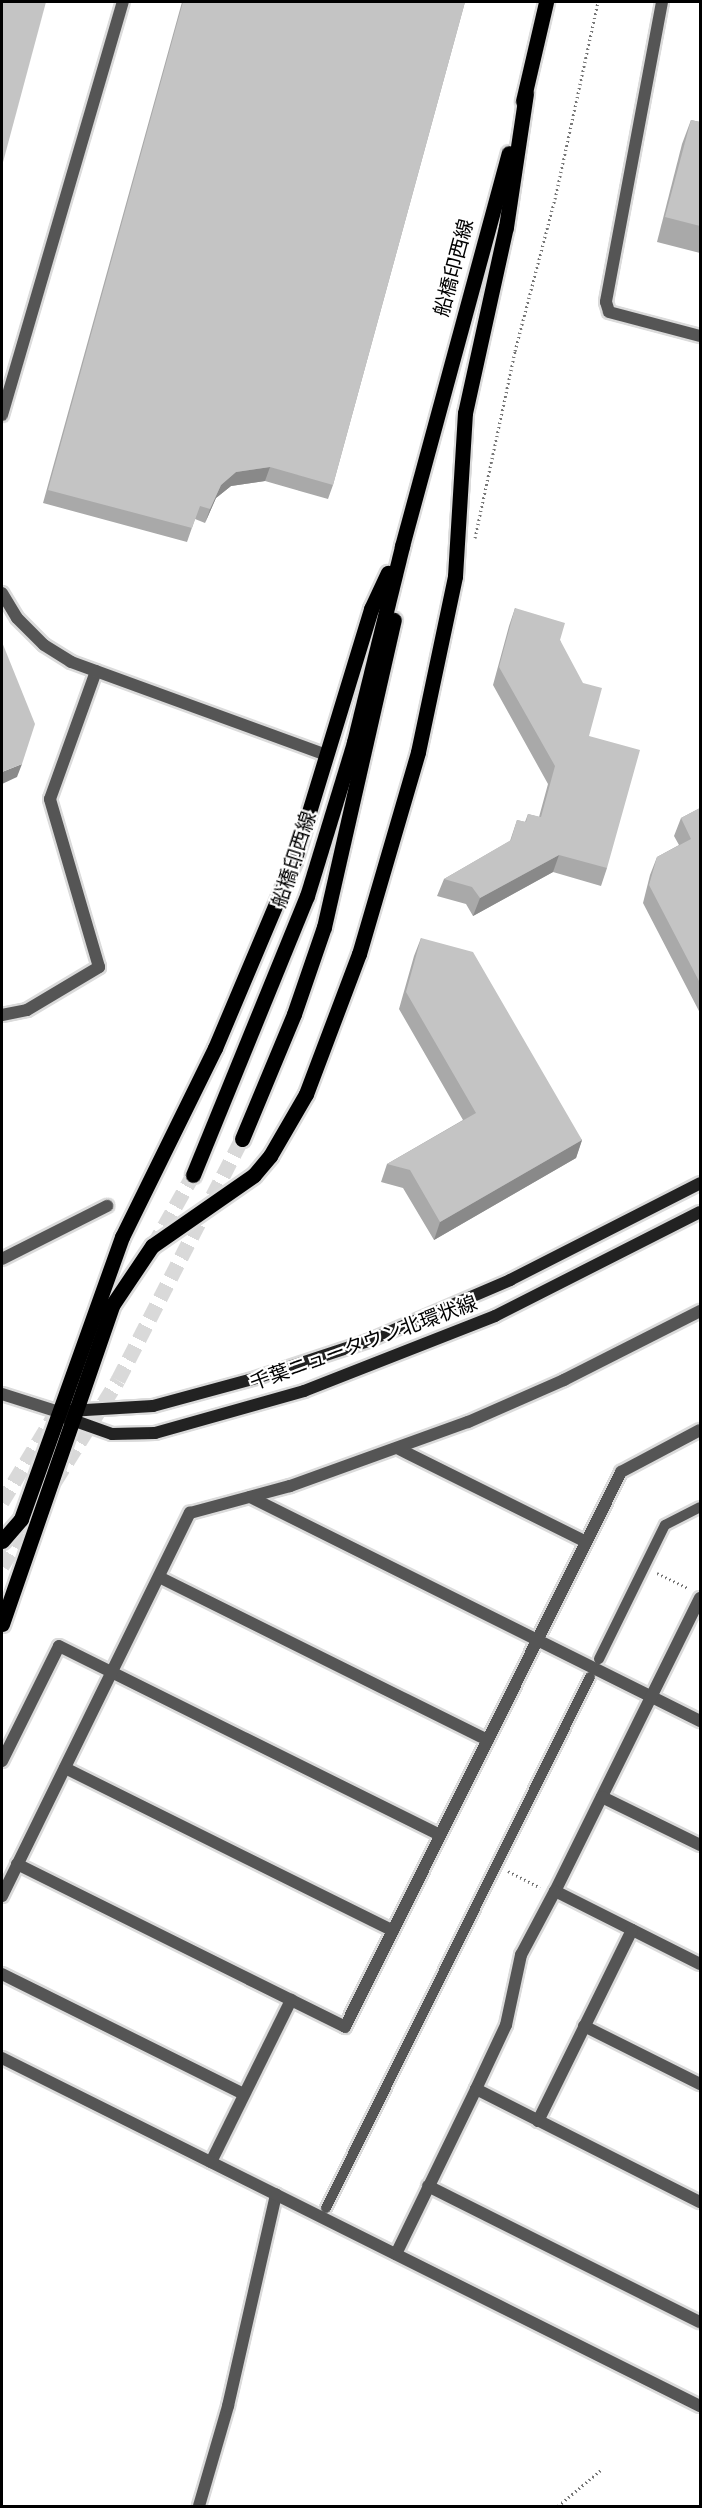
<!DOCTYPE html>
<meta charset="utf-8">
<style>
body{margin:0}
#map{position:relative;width:702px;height:2508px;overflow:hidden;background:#fff;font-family:"Sofia Sans Condensed","Noto Sans JP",sans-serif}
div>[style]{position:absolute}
.primary-tunnel>*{height:15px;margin-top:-7.5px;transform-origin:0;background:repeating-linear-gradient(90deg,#d9d9d9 0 15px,transparent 0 23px)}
.path>*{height:3px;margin-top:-1.5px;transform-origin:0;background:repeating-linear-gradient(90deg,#777 0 1.5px,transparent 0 4.5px)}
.roads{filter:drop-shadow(2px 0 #dbdbdb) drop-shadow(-2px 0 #dbdbdb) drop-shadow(0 2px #dbdbdb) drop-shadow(0 -2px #dbdbdb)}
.pedestrian>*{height:10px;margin:-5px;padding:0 5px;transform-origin:5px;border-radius:5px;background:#555}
.minor>*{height:12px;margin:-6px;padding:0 6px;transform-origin:6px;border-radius:6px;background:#555}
.tertiary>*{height:12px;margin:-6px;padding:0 6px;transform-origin:6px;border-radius:6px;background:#555}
.secondary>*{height:12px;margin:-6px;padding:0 6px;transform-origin:6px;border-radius:6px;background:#222}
.primary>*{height:15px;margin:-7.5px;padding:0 7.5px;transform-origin:7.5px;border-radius:7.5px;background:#000}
.wall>*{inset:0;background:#a9a9a9}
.shaded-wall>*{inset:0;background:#898989}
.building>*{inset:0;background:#c4c4c4}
span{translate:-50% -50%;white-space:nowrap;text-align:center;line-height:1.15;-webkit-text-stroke:4.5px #fff;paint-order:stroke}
.street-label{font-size:20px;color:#000}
.frame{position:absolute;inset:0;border:3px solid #000;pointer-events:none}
</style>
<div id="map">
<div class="primary-tunnel">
<i style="left:153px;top:1246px;width:81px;rotate:-60.6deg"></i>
<i style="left:55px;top:1481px;width:119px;rotate:-58deg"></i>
<i style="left:118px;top:1380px;width:271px;rotate:-62.8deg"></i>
<i style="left:2px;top:1502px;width:103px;rotate:-58.9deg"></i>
<i style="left:2px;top:1566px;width:70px;rotate:-58.3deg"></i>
</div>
<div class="path">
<i style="left:475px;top:538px;width:191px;rotate:-77.9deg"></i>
<i style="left:515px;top:351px;width:157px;rotate:-75.3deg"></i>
<i style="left:555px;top:199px;width:202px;rotate:-77.7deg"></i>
<i style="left:657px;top:1573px;width:34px;rotate:26deg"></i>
<i style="left:508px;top:1871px;width:36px;rotate:27deg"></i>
<i style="left:558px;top:2506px;width:57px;rotate:-40.1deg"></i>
</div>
<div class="roads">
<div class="pedestrian">
<i style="left:599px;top:1659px;width:149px;rotate:-63.8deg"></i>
<i style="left:665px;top:1525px;width:39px;rotate:-27deg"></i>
<i style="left:326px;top:2208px;width:593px;rotate:-63.56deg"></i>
</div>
<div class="minor">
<i style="left:662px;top:2px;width:305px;rotate:100.6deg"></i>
<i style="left:606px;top:302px;width:10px;rotate:73deg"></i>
<i style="left:609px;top:312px;width:94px;rotate:14.8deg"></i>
<i style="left:2px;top:1015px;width:25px;rotate:-11deg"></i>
<i style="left:27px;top:1010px;width:84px;rotate:-30.8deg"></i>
<i style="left:99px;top:967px;width:175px;rotate:-106.3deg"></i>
<i style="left:50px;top:799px;width:136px;rotate:-70.2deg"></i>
<i style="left:2px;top:1259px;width:118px;rotate:-26.8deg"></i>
<i style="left:397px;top:1448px;width:211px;rotate:26.4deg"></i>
<i style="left:250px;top:1497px;width:503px;rotate:26.46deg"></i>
<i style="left:159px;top:1577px;width:367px;rotate:26.4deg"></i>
<i style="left:700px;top:1598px;width:327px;rotate:116.3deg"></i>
<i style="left:555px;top:1891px;width:162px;rotate:26.7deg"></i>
<i style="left:2px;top:1761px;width:128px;rotate:-63.6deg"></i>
<i style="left:59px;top:1646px;width:425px;rotate:26.4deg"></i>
<i style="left:65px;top:1768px;width:366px;rotate:26.4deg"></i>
<i style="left:602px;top:1797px;width:109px;rotate:26.1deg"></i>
<i style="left:17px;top:1864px;width:366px;rotate:26.4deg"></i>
<i style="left:345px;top:2027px;width:620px;rotate:-63.56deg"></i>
<i style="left:621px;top:1472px;width:89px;rotate:-28deg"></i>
<i style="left:2px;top:1896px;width:427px;rotate:-63.9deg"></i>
<i style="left:190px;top:1513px;width:104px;rotate:-15.1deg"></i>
<i style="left:290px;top:1486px;width:189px;rotate:-19.8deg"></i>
<i style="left:468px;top:1422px;width:105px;rotate:-23.6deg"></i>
<i style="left:564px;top:1380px;width:153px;rotate:-26.9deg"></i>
<i style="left:2px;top:1974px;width:270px;rotate:26.4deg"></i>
<i style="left:584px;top:2026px;width:130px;rotate:26.6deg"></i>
<i style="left:476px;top:2089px;width:71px;rotate:-64.9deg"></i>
<i style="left:506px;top:2025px;width:72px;rotate:-77.9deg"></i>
<i style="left:521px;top:1955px;width:72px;rotate:-62deg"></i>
<i style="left:538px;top:2121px;width:213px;rotate:-63.8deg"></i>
<i style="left:211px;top:2162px;width:181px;rotate:-63.7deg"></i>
<i style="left:428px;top:2186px;width:304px;rotate:26.6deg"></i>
<i style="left:396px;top:2254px;width:183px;rotate:-64.1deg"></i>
<i style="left:476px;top:2089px;width:251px;rotate:26.8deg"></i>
<i style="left:199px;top:2506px;width:104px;rotate:-73.8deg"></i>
<i style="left:228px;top:2406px;width:217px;rotate:-77.2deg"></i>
</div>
<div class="tertiary">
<i style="left:2px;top:415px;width:430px;rotate:-73.7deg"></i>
<i style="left:2px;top:593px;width:29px;rotate:59deg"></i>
<i style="left:17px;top:618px;width:38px;rotate:45deg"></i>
<i style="left:44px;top:645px;width:32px;rotate:32deg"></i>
<i style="left:71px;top:662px;width:272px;rotate:20deg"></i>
<i style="left:2px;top:1394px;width:63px;rotate:17.6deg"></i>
<i style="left:2px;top:2058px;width:780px;rotate:26.5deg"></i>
</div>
<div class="secondary">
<i style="left:69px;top:1411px;width:84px;rotate:-3.4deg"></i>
<i style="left:153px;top:1406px;width:107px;rotate:-15.2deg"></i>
<i style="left:256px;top:1378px;width:118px;rotate:-18.3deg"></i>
<i style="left:368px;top:1341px;width:155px;rotate:-23.2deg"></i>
<i style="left:510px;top:1280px;width:213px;rotate:-27deg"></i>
<i style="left:67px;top:1418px;width:48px;rotate:19.6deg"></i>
<i style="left:112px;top:1434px;width:43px;rotate:-1.3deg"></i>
<i style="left:155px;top:1433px;width:155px;rotate:-15.7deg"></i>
<i style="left:304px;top:1391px;width:205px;rotate:-21.4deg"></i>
<i style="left:495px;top:1316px;width:230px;rotate:-26.9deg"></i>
</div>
<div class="primary">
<i style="left:523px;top:101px;width:102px;rotate:-76.9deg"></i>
<i style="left:242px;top:1139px;width:135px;rotate:-67.4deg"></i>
<i style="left:294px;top:1014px;width:92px;rotate:-71deg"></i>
<i style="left:324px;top:927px;width:315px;rotate:-77.2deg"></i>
<i style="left:193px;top:1175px;width:301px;rotate:-67.8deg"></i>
<i style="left:307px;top:896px;width:161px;rotate:-73deg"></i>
<i style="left:354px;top:742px;width:202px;rotate:-76.2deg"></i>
<i style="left:402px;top:546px;width:407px;rotate:-74.8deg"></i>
<i style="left:2px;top:1541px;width:29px;rotate:-49deg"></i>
<i style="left:21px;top:1519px;width:300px;rotate:-70.3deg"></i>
<i style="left:122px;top:1237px;width:211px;rotate:-63.8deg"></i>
<i style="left:215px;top:1048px;width:203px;rotate:-67.1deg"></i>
<i style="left:294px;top:861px;width:264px;rotate:-73deg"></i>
<i style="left:371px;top:609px;width:40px;rotate:-65deg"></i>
<i style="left:2px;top:1624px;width:339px;rotate:-70.9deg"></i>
<i style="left:113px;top:1304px;width:70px;rotate:-56.1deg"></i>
<i style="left:152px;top:1246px;width:124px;rotate:-34.8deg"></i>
<i style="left:254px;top:1175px;width:25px;rotate:-50deg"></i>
<i style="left:270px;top:1156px;width:72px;rotate:-59.9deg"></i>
<i style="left:306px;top:1094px;width:150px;rotate:-69.3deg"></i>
<i style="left:359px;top:954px;width:210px;rotate:-73.7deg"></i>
<i style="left:418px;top:752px;width:180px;rotate:-78.1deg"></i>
<i style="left:455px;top:576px;width:163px;rotate:-86.5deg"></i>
<i style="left:465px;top:413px;width:190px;rotate:-77.6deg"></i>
<i style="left:506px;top:227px;width:135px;rotate:-81.5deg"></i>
</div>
</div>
<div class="wall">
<i style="clip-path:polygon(182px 2px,465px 2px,333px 485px,328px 499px,265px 481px,231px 486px,216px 498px,205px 523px,195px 519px,187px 542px,43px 503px)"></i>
<i style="clip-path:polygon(691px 120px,700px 122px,700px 253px,657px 242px,682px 144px)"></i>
<i style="clip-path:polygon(515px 608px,560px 640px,589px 736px,607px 868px,601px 886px,553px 872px,473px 916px,466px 904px,437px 896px,444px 879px,510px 841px,517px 820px,525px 822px,528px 814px,539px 817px,548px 784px,493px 685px,509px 626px)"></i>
<i style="clip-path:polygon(700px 808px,700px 1013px,643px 903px,650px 875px,657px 857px,679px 845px,674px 836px,681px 818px)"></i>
<i style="clip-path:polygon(421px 938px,582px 1140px,576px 1158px,434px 1240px,403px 1188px,381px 1182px,387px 1164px,463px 1120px,399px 1009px,414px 956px)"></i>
</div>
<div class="shaded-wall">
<i style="clip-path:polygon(270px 467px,265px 481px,231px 486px,216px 498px,205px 523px,210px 509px,221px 485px,236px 472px)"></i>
<i style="clip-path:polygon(22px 764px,17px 777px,2px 784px,2px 772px)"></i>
<i style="clip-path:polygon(559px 855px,553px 872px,473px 916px,480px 898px)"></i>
<i style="clip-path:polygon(582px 1140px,576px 1158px,434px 1240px,440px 1222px)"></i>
</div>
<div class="building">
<i style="clip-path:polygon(2px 2px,46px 2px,2px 166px)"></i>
<i style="clip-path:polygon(183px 2px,465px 2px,333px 485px,270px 467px,236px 472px,221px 485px,210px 509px,200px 506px,192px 528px,48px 490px)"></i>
<i style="clip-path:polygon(691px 120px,700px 122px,700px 226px,665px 217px)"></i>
<i style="clip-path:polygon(515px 608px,565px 623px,560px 640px,583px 683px,602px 688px,589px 736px,640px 750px,607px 868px,559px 855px,480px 898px,472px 887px,444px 879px,511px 840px,517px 820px,526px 822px,528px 814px,541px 817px,555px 766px,499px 667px)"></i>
<i style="clip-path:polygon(2px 642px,35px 724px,22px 764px,2px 772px)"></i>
<i style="clip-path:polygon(700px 808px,700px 983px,649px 885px,657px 857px,691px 839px,681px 818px)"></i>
<i style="clip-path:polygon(421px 938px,473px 952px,582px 1140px,440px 1222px,410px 1170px,387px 1164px,476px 1113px,406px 992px)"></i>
</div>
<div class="street-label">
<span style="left:455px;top:268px;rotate:-75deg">船橋印西線</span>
<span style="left:295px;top:860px;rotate:-72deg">船橋印西線</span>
<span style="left:364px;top:1344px;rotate:-20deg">千葉ニュータウン北環状線</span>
</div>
<div class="frame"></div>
</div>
